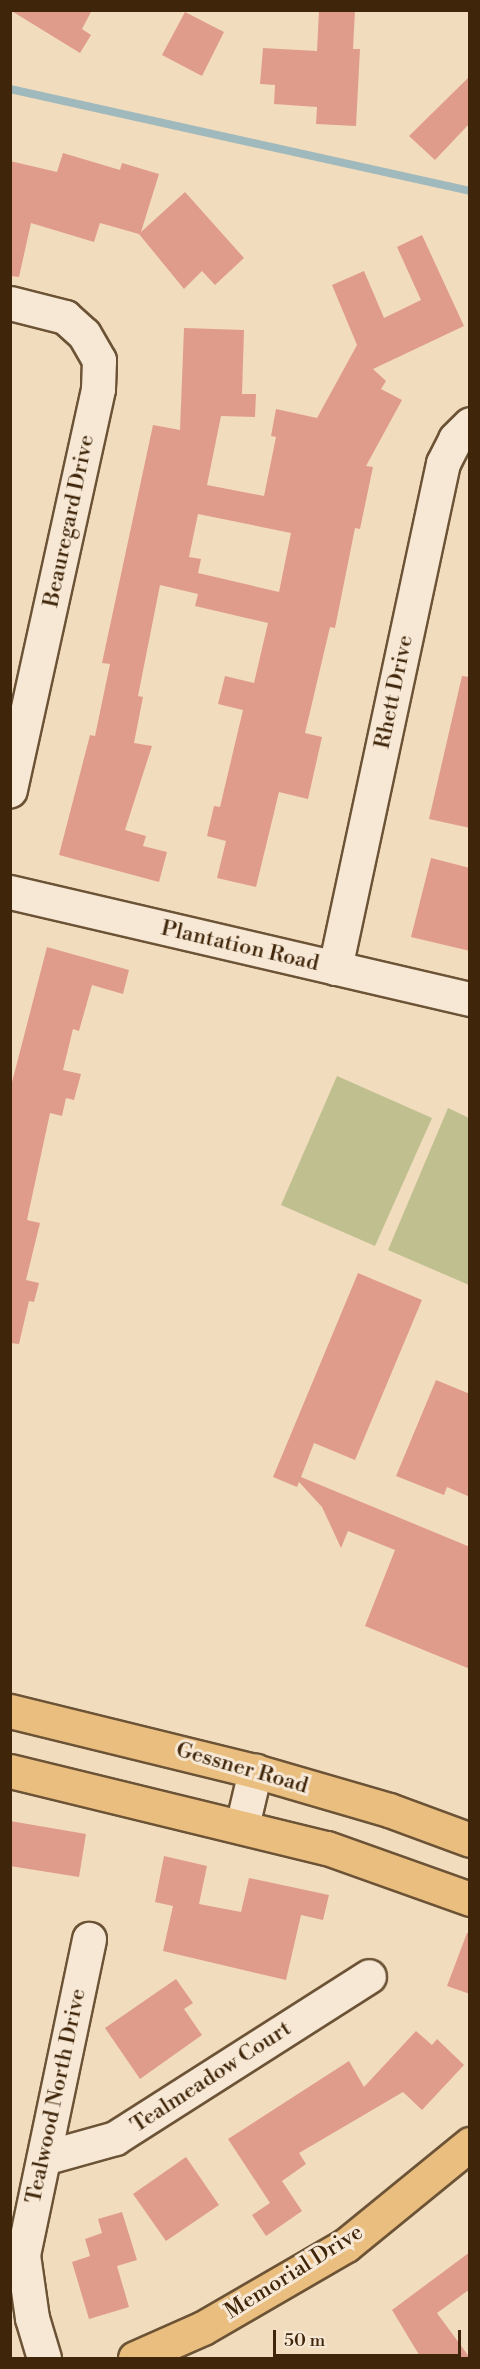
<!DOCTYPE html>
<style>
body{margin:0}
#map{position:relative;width:480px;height:2369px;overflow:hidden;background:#f2dcbe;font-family:"Libre Bodoni",serif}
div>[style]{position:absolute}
.green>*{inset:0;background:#bfbf8f}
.stream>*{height:8px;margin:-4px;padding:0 4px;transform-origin:4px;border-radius:4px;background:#a0b9bc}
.building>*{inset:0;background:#e09c8a}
.roads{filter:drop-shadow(2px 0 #6c5336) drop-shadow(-2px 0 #6c5336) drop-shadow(0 2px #6c5336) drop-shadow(0 -2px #6c5336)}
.minor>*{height:33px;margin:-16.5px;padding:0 16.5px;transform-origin:16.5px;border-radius:16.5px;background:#f7e8d5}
.major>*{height:33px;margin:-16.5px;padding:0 16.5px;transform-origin:16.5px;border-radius:16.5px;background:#e9be7f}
span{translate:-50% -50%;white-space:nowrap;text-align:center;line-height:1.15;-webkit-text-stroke:6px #f7e8d5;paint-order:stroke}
.street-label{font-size:22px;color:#3f2509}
.frame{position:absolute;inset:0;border:12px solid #3f2509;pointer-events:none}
.scale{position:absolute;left:273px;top:2330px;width:188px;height:27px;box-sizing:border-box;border:3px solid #3f2509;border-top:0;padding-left:8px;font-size:18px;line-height:21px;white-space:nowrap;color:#3f2509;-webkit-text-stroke:4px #f7e8d5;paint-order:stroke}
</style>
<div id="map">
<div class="green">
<i style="clip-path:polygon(337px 1076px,432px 1118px,375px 1246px,281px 1205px)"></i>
<i style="clip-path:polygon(448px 1108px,469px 1118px,469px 1285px,388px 1250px)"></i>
</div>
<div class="stream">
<i style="left:10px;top:89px;width:471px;rotate:12.5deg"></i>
</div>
<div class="building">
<i style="clip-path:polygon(10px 10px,92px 10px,82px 29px,91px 35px,80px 53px)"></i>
<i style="clip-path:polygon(319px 10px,355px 10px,353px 49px,360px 49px,356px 126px,316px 124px,317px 107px,274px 104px,275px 85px,260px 84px,263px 48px,317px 51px)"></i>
<i style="clip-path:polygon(185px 12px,224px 32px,202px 76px,162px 55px)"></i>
<i style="clip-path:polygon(470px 76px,470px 123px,435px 160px,409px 136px)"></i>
<i style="clip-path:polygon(63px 153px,120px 170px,122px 163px,159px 174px,141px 232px,185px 192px,244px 258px,215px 285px,202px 271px,184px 289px,139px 234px,100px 223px,94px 242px,31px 223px,19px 277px,10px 276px,10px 161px,57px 172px)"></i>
<i style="clip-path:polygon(evenodd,422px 235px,464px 326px,373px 369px,386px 381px,381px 389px,402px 400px,366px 466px,373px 467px,360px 529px,355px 528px,335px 628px,330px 627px,305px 733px,322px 737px,308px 799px,279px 792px,256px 887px,217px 878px,226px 841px,207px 836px,214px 806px,220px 807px,243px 710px,218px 704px,225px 676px,254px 683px,268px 623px,195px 606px,198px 594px,160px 585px,138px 696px,143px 697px,134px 743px,152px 746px,125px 830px,146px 836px,143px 846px,167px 852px,159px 882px,59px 855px,90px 735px,95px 736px,110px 664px,102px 663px,153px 425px,180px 430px,184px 328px,244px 330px,242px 394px,256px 394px,255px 417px,221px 416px,207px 485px,264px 496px,276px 437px,271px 436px,276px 409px,317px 418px,357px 345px,332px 285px,364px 271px,384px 318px,421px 300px,397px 247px,422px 235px,198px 514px,291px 533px,279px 592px,198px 573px,201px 559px,189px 557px,198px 514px)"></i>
<i style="clip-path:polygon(462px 676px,470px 677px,470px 828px,429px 819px)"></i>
<i style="clip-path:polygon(431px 858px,470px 868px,470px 951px,411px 937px)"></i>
<i style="clip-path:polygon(47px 947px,129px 970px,123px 994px,92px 985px,79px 1031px,73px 1029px,63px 1070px,81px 1074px,74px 1100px,66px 1098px,62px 1116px,50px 1113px,27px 1220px,40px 1223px,26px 1280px,39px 1283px,34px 1302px,29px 1301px,19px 1344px,10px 1343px,10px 1090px)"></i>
<i style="clip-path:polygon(358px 1273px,422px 1300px,355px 1460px,314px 1443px,301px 1477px,470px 1547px,470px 1669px,365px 1626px,395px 1550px,348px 1531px,341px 1548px,322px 1507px,299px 1482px,297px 1487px,273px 1477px)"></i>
<i style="clip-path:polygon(436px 1380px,470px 1394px,470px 1497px,447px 1487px,444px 1495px,396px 1476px)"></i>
<i style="clip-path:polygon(10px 1821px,86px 1834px,79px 1877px,10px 1866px)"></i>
<i style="clip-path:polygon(164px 1856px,207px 1866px,199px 1904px,241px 1912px,249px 1878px,329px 1895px,323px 1920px,301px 1915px,286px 1980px,163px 1951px,173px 1906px,155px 1902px)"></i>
<i style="clip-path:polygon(467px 1933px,470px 1933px,470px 1994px,447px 1986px)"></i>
<i style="clip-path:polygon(176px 1979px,193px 2003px,184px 2009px,202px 2035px,140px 2079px,105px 2028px)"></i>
<i style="clip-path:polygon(416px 2031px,432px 2045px,437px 2039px,464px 2065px,422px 2110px,403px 2092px,299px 2153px,306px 2164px,282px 2181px,302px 2211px,266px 2236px,252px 2215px,270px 2203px,228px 2139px,349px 2061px,364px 2087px)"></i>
<i style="clip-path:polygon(186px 2157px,219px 2205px,166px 2241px,133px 2194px)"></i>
<i style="clip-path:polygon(122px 2212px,137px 2260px,117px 2266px,129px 2307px,89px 2319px,72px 2262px,90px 2256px,85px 2239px,102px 2233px,98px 2219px)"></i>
<i style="clip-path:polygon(470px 2252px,470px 2289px,437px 2313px,470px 2358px,421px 2358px,392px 2310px)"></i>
</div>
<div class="roads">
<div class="minor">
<i style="left:10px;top:303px;width:57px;rotate:14.3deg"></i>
<i style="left:65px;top:317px;width:25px;rotate:42deg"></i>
<i style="left:84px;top:334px;width:30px;rotate:60deg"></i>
<i style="left:99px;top:360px;width:29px;rotate:92deg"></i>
<i style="left:98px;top:389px;width:411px;rotate:102.4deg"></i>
<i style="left:10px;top:892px;width:472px;rotate:13.1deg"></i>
<i style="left:335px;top:968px;width:516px;rotate:-77.93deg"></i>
<i style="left:443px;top:463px;width:27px;rotate:-63deg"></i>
<i style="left:455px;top:439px;width:21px;rotate:-45deg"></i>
<i style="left:242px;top:1826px;width:57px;rotate:-76.7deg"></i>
<i style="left:44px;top:2158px;width:74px;rotate:-15.7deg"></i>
<i style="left:115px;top:2138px;width:301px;rotate:-32.5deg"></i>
<i style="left:44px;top:2358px;width:42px;rotate:-106.7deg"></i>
<i style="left:32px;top:2318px;width:64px;rotate:-98.1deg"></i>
<i style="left:23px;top:2255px;width:323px;rotate:-78.2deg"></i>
</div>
<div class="major">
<i style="left:10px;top:1711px;width:252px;rotate:13.8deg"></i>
<i style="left:255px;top:1771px;width:140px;rotate:16.2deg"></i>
<i style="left:389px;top:1810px;width:86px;rotate:20.3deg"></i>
<i style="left:10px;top:1771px;width:326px;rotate:13.7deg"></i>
<i style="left:327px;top:1848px;width:152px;rotate:19.6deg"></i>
<i style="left:135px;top:2358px;width:74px;rotate:-23.8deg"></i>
<i style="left:203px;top:2328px;width:165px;rotate:-30.1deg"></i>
<i style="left:346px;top:2245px;width:160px;rotate:-39.2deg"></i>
</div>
</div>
<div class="street-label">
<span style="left:69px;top:521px;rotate:-78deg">Beauregard Drive</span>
<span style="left:394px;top:692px;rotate:-78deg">Rhett Drive</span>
<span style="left:240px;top:946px;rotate:13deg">Plantation Road</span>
<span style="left:242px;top:1768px;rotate:16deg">Gessner Road</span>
<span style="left:211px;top:2077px;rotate:-33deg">Tealmeadow Court</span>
<span style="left:56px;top:2096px;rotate:-78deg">Tealwood North Drive</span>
<span style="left:294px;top:2272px;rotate:-32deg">Memorial Drive</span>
</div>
<div class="frame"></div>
<div class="scale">50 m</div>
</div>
